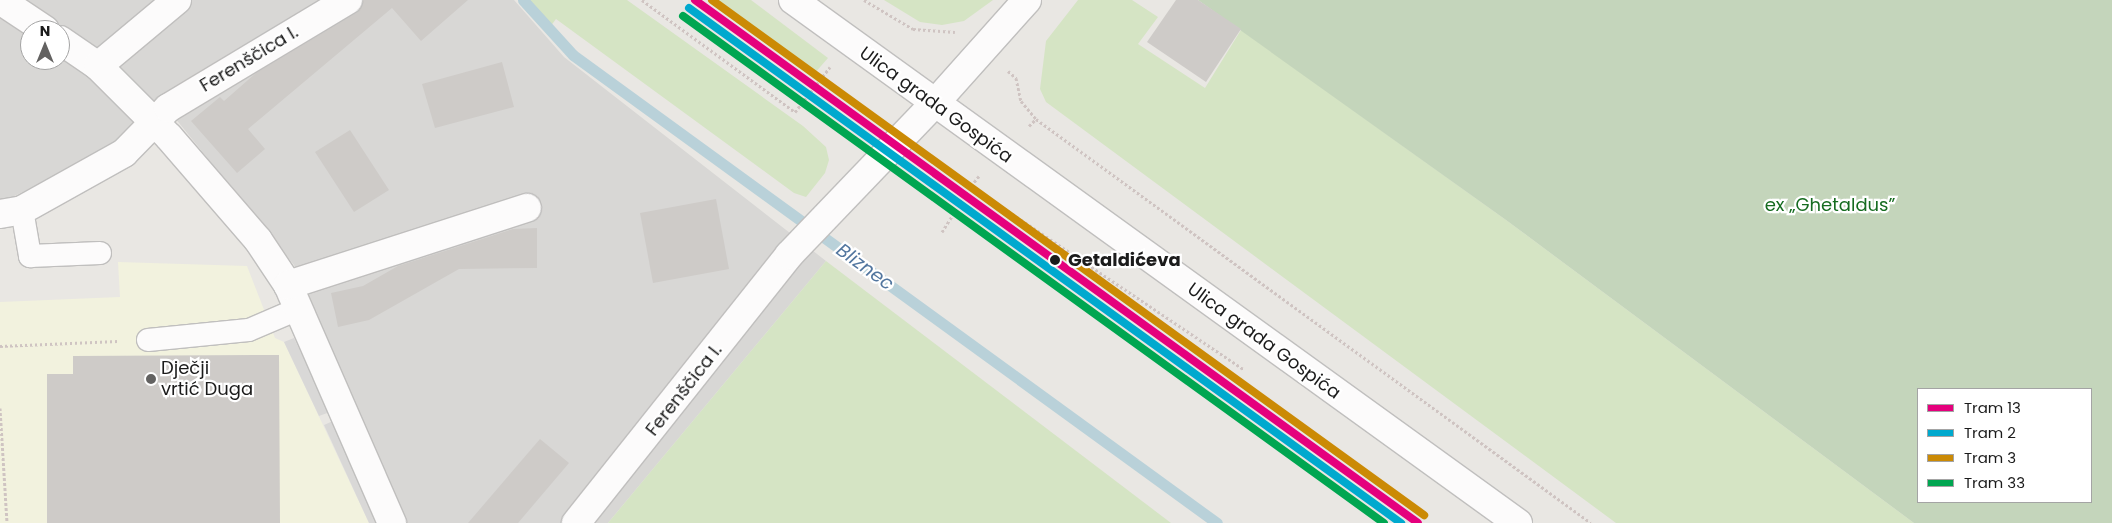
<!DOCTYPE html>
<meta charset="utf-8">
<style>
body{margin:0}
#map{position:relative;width:2112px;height:523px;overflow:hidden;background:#e9e7e3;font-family:Poppins,sans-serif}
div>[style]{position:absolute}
.residential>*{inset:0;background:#d8d7d5}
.education>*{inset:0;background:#f2f2de}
.grass>*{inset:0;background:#d5e4c4}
.forest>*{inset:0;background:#c4d5bb}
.parking>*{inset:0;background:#d9d8d7}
.stream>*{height:11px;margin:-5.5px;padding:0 5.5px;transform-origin:5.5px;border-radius:5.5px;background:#b9d1d9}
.building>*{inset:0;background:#cecbc8}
.path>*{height:3px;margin-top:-1.5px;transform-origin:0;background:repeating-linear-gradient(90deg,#cfc4c2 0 2.5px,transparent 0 5px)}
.roads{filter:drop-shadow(1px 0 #c0bfbe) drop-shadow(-1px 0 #c0bfbe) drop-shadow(0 1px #c0bfbe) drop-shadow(0 -1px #c0bfbe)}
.service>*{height:22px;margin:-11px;padding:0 11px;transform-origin:11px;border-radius:11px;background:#fcfbfb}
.minor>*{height:28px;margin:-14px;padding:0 14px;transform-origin:14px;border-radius:14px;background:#fcfbfb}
.tertiary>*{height:28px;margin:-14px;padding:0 14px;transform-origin:14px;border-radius:14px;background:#fcfbfb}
.tram-1>*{height:8px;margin:-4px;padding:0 4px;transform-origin:4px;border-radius:4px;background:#e5007d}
.tram-2>*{height:8px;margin:-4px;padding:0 4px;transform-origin:4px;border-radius:4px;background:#00a9ce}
.tram-3>*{height:8px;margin:-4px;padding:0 4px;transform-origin:4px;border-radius:4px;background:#cb8a05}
.tram-4>*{height:8px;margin:-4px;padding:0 4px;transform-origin:4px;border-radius:4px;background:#00a651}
.dots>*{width:14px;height:14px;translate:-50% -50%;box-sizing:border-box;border:2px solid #fff;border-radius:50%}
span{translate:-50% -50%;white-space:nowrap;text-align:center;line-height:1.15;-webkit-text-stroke:4.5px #fff;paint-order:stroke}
.street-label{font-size:18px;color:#1b1b1b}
.park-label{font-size:18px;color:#166c20}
.stop-label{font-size:18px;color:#1b1b1b;font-weight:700}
.left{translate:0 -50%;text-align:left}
.poi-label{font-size:18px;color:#1b1b1b}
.water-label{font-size:19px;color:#52769f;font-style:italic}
.legend{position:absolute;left:1917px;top:388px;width:175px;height:115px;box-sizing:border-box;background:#fff;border:1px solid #a4a4a4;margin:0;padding:6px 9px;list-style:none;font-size:15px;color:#1b1b1b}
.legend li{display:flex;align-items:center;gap:10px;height:25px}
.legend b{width:25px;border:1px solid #a4a4a4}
.north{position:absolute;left:20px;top:20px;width:50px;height:50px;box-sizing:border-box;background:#fff;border:1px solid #a4a4a4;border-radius:50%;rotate:0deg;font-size:14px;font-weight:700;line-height:20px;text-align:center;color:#1b1b1b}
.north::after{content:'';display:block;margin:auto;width:18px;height:22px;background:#636261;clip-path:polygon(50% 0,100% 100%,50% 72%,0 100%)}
</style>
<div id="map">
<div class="residential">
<i style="clip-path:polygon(evenodd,0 0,514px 0,564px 57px,826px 261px,608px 523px,405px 523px,294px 265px,175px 118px,0 203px,0 0,30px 30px,60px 30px,60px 60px,30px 60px,30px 30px)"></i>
</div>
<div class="education">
<i style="clip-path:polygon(118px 262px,247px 266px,275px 338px,284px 342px,369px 523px,0 523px,0 302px,120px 297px)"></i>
</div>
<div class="grass">
<i style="clip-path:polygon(528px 0,627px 0,803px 126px,826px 147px,829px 160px,825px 173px,806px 197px,794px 193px,556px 19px,550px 27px)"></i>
<i style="clip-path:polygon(712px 0,751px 0,828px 58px,814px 74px)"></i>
<i style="clip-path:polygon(884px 0,993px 0,964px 21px,942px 25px,920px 22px)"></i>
<i style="clip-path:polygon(1078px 0,1132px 0,1158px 17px,1138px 44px,1205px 88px,1241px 30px,1506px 220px,1914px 523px,1616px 523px,1046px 102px,1040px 89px,1046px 41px)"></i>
<i style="clip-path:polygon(826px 261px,1171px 523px,608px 523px)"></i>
</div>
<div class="forest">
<i style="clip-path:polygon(evenodd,1198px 0,2112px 0,2112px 523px,1914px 523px,1506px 220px,1198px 0,1918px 389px,2091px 389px,2091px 502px,1918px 502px,1918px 389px)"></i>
</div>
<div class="parking">
<i style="clip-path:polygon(294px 338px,330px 412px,319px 416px,284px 342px)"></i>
<i style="clip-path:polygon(333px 421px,380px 523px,369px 523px,324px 425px)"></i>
</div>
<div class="stream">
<i style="left:523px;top:0;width:74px;rotate:47.7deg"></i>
<i style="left:573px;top:55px;width:796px;rotate:36.01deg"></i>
</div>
<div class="building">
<i style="clip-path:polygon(364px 0,468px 0,421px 41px,392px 8px,248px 129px,265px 149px,237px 173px,191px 121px,220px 97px,224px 101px,256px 73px,356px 13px)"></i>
<i style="clip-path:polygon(1176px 0,1198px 0,1241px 29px,1206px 82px,1147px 42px)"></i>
<i style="clip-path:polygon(502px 62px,514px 107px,435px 128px,422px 84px)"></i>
<i style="clip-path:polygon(350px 130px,389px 190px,354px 212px,315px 152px)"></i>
<i style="clip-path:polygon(716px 199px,729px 269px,653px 283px,640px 213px)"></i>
<i style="clip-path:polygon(537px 228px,537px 268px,459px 269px,369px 320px,338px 327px,331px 293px,363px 286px,398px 266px,513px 229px)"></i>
<i style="clip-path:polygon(279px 355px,280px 523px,47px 523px,47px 374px,73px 374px,73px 356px)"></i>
<i style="clip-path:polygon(540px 439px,569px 463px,518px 523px,468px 523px)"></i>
</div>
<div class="path">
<i style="left:642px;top:0;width:190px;rotate:36.2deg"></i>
<i style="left:795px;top:112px;width:57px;rotate:-52.1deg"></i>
<i style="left:864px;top:0;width:57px;rotate:30.6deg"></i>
<i style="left:913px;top:29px;width:42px;rotate:4.1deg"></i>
<i style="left:1008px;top:71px;width:11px;rotate:41deg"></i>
<i style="left:1016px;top:78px;width:24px;rotate:78deg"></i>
<i style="left:1021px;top:101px;width:23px;rotate:50deg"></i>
<i style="left:1036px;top:119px;width:686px;rotate:36.05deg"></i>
<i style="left:1029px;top:126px;width:10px;rotate:-45deg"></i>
<i style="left:979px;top:176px;width:13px;rotate:129deg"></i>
<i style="left:971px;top:186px;width:328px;rotate:33.9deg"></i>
<i style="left:942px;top:232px;width:54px;rotate:-57.8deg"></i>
<i style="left:0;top:346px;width:118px;rotate:-2.4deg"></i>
<i style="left:0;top:408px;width:115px;rotate:86.5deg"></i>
</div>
<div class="roads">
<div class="service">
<i style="left:22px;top:210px;width:47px;rotate:80.1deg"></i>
<i style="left:30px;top:256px;width:70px;rotate:-2.5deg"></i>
<i style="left:148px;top:340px;width:101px;rotate:-5.7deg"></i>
<i style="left:249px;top:330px;width:53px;rotate:-23.2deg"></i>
</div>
<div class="minor">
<i style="left:0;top:0;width:54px;rotate:33.7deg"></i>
<i style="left:60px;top:40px;width:46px;rotate:34.4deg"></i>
<i style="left:98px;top:66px;width:100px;rotate:45deg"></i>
<i style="left:169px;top:137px;width:136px;rotate:49.2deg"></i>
<i style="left:258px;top:240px;width:54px;rotate:56.3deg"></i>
<i style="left:288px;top:285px;width:260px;rotate:66.4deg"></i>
<i style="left:98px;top:66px;width:103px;rotate:-39.9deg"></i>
<i style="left:0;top:214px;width:22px;rotate:-10deg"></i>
<i style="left:22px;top:210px;width:117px;rotate:-29.2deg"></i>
<i style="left:124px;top:153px;width:63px;rotate:-45.6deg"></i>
<i style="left:168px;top:108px;width:210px;rotate:-31deg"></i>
<i style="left:288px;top:285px;width:251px;rotate:-17.9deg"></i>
<i style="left:576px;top:523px;width:342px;rotate:-51.5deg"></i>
<i style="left:789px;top:255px;width:211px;rotate:-46.2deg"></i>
<i style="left:935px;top:103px;width:138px;rotate:-48.2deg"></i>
</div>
<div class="tertiary">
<i style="left:793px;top:0;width:894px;rotate:35.81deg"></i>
</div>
</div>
<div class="tram-1">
<i style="left:695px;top:0;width:892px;rotate:35.88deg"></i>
</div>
<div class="tram-2">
<i style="left:689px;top:8px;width:879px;rotate:35.88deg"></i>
</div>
<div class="tram-3">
<i style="left:712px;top:0;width:879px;rotate:35.88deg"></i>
</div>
<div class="tram-4">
<i style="left:683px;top:16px;width:865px;rotate:35.88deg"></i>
</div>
<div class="dots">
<i style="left:1055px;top:260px;background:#1b1b1b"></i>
<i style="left:151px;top:379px;background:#636261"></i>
</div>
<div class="street-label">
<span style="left:249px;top:59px;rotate:-31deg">Ferenščica I.</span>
<span style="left:936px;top:105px;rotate:36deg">Ulica grada Gospića</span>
<span style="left:1264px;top:341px;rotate:36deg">Ulica grada Gospića</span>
<span style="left:684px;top:390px;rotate:-52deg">Ferenščica I.</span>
</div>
<div class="park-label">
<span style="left:1830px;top:205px">ex „Ghetaldus”</span>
</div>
<div class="stop-label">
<span class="left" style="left:1068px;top:260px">Getaldićeva</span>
</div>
<div class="poi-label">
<span class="left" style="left:161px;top:379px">Dječji<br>vrtić Duga</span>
</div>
<div class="water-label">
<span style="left:865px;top:267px;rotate:36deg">Bliznec</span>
</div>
<ul class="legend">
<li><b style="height:6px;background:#e5007d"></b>Tram 13</li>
<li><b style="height:6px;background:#00a9ce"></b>Tram 2</li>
<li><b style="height:6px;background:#cb8a05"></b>Tram 3</li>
<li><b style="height:6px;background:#00a651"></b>Tram 33</li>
</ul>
<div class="north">N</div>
</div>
